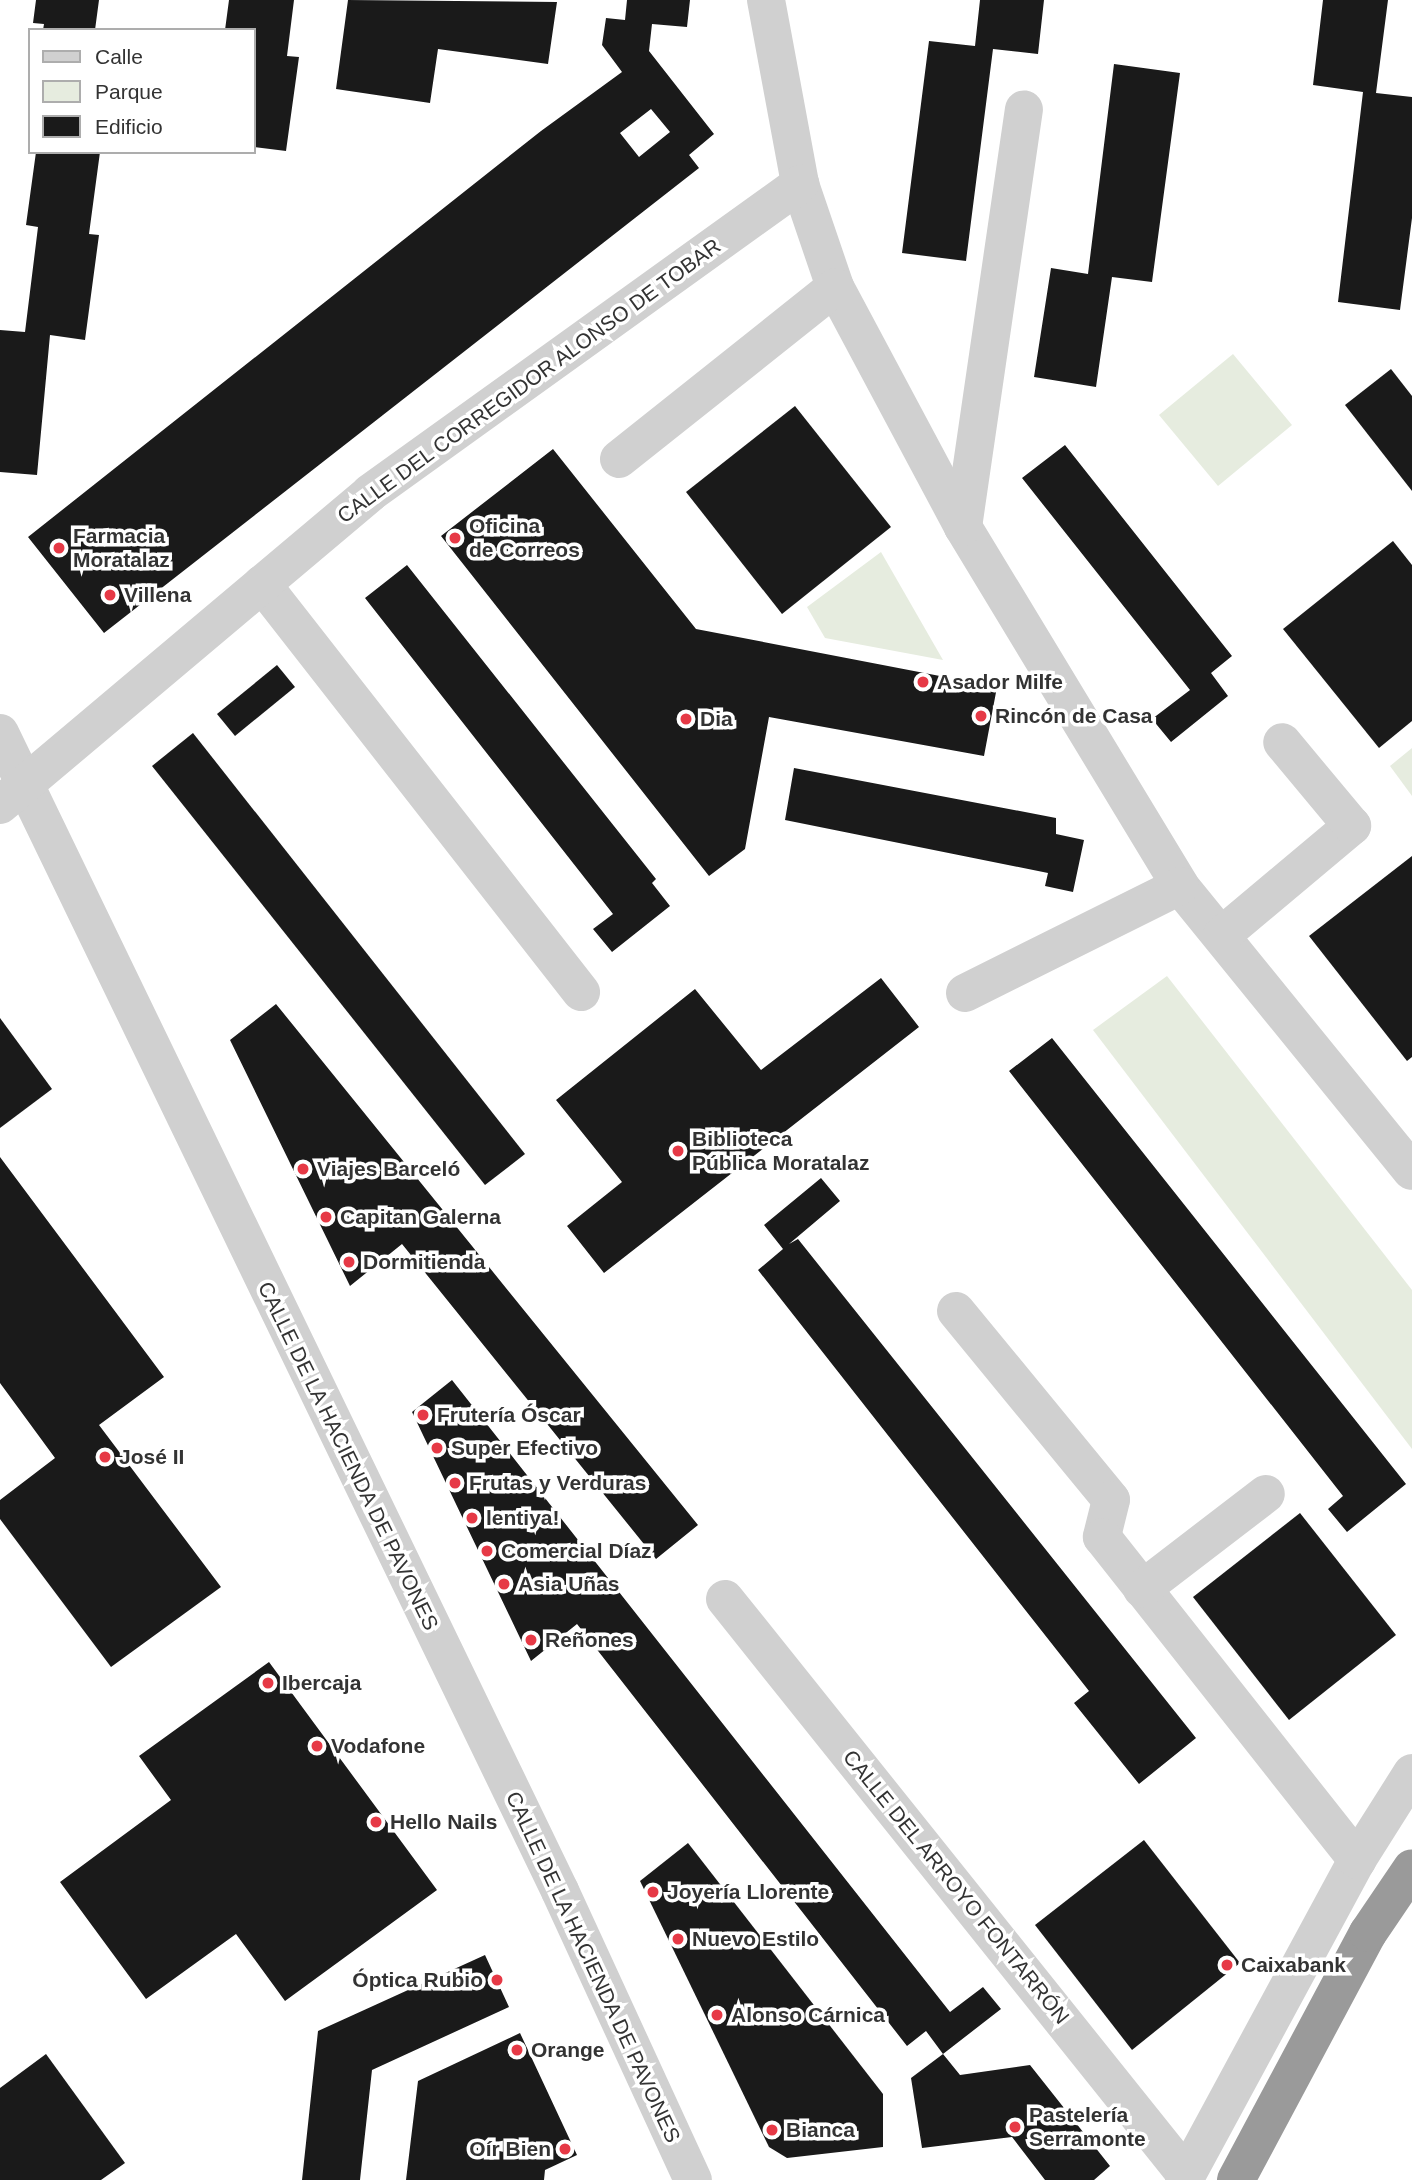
<!DOCTYPE html>
<meta charset="utf-8">
<style>
body{margin:0}
#map{position:relative;width:1412px;height:2180px;overflow:hidden;background:#fff;font-family:Helvetica,sans-serif}
div>[style]{position:absolute}
.green>*{inset:0;background:#e6ecdf}
.building>*{inset:0;background:#1a1a1a}
.minor>*{height:38px;margin:-19px;padding:0 19px;transform-origin:19px;border-radius:19px;background:#d0d0d0}
.highway>*{height:38px;margin:-19px;padding:0 19px;transform-origin:19px;border-radius:19px;background:#9a9a9a}
.dots>*{width:19px;height:19px;translate:-50% -50%;box-sizing:border-box;border:4px solid #fff;border-radius:50%}
span{translate:-50% -50%;white-space:nowrap;text-align:center;line-height:1.15;-webkit-text-stroke:7px #fff;paint-order:stroke}
.street-label{font-size:21px;color:#333}
.poi-label{font-size:21px;color:#333;font-weight:700}
.left{translate:0 -50%;text-align:left}
.right{translate:-100% -50%;text-align:right}
.legend{position:absolute;left:28px;top:28px;width:228px;height:126px;box-sizing:border-box;background:#fff;border:2px solid #adadad;margin:0;padding:9px 12px;list-style:none;font-size:21px;color:#333}
.legend li{display:flex;align-items:center;gap:14px;height:35px}
.legend b{width:35px;border:2px solid #adadad}
</style>
<div id="map">
<div class="green">
<i style="clip-path:polygon(1233px 354px,1292px 425px,1218px 486px,1159px 415px)"></i>
<i style="clip-path:polygon(881px 552px,943px 660px,825px 638px,807px 607px)"></i>
<i style="clip-path:polygon(1412px 748px,1412px 796px,1390px 766px)"></i>
<i style="clip-path:polygon(1167px 976px,1412px 1290px,1412px 1449px,1093px 1030px)"></i>
</div>
<div class="building">
<i style="clip-path:polygon(36px 0,99px 0,95px 30px,43px 30px,44px 24px,33px 23px)"></i>
<i style="clip-path:polygon(229px 0,294px 0,287px 56px,299px 57px,286px 151px,254px 147px,254px 30px,225px 30px)"></i>
<i style="clip-path:polygon(348px 0,557px 2px,548px 64px,438px 49px,430px 103px,336px 89px)"></i>
<i style="clip-path:polygon(evenodd,627px 0,690px 0,687px 27px,652px 24px,649px 51px,714px 134px,689px 155px,699px 168px,104px 633px,28px 537px,541px 131px,622px 72px,602px 45px,606px 18px,625px 20px,627px 0,651px 109px,670px 132px,639px 157px,620px 133px,651px 109px)"></i>
<i style="clip-path:polygon(980px 0,1044px 0,1038px 54px,993px 49px,966px 261px,902px 253px,929px 41px,975px 46px)"></i>
<i style="clip-path:polygon(1323px 0,1388px 0,1376px 93px,1412px 97px,1412px 218px,1400px 310px,1338px 302px,1363px 92px,1313px 85px)"></i>
<i style="clip-path:polygon(1114px 64px,1180px 73px,1152px 282px,1112px 277px,1096px 387px,1034px 377px,1051px 268px,1088px 274px)"></i>
<i style="clip-path:polygon(36px 152px,100px 152px,89px 234px,99px 235px,85px 340px,50px 335px,37px 475px,0 472px,0 330px,25px 332px,38px 227px,26px 225px)"></i>
<i style="clip-path:polygon(1391px 369px,1412px 396px,1412px 491px,1345px 405px)"></i>
<i style="clip-path:polygon(795px 406px,891px 527px,782px 614px,686px 492px)"></i>
<i style="clip-path:polygon(1065px 445px,1232px 656px,1211px 673px,1228px 696px,1171px 742px,1152px 719px,1190px 690px,1022px 478px)"></i>
<i style="clip-path:polygon(553px 449px,696px 629px,997px 687px,984px 756px,769px 717px,745px 849px,709px 876px,441px 536px)"></i>
<i style="clip-path:polygon(1393px 541px,1412px 565px,1412px 721px,1379px 748px,1283px 629px)"></i>
<i style="clip-path:polygon(407px 565px,656px 879px,652px 883px,670px 906px,612px 952px,593px 929px,613px 914px,365px 598px)"></i>
<i style="clip-path:polygon(277px 665px,295px 687px,235px 736px,217px 714px)"></i>
<i style="clip-path:polygon(193px 733px,525px 1154px,485px 1185px,152px 766px)"></i>
<i style="clip-path:polygon(794px 768px,1056px 818px,1056px 834px,1084px 840px,1073px 892px,1045px 886px,1048px 873px,785px 820px)"></i>
<i style="clip-path:polygon(1412px 856px,1412px 1057px,1407px 1061px,1309px 936px)"></i>
<i style="clip-path:polygon(881px 978px,919px 1027px,604px 1273px,567px 1226px,622px 1182px,556px 1100px,695px 989px,761px 1070px)"></i>
<i style="clip-path:polygon(276px 1004px,698px 1525px,656px 1559px,402px 1244px,350px 1286px,230px 1040px)"></i>
<i style="clip-path:polygon(0 1018px,52px 1089px,0 1128px)"></i>
<i style="clip-path:polygon(1052px 1038px,1406px 1484px,1347px 1532px,1328px 1509px,1343px 1496px,1009px 1071px)"></i>
<i style="clip-path:polygon(0 1157px,164px 1377px,99px 1425px,221px 1587px,111px 1667px,0 1519px,0 1500px,55px 1458px,0 1383px)"></i>
<i style="clip-path:polygon(821px 1178px,840px 1201px,789px 1244px,798px 1239px,1196px 1738px,1139px 1784px,1074px 1703px,1089px 1691px,758px 1270px,783px 1249px,764px 1225px)"></i>
<i style="clip-path:polygon(452px 1380px,950px 2012px,983px 1987px,1001px 2009px,943px 2054px,926px 2031px,907px 2046px,577px 1624px,531px 1661px,412px 1412px)"></i>
<i style="clip-path:polygon(1300px 1513px,1396px 1635px,1289px 1720px,1193px 1597px)"></i>
<i style="clip-path:polygon(269px 1662px,437px 1890px,285px 2001px,236px 1934px,146px 1999px,60px 1882px,171px 1800px,139px 1756px)"></i>
<i style="clip-path:polygon(1144px 1840px,1240px 1963px,1132px 2050px,1035px 1925px)"></i>
<i style="clip-path:polygon(688px 1843px,883px 2094px,883px 2147px,787px 2158px,769px 2147px,640px 1881px)"></i>
<i style="clip-path:polygon(485px 1955px,509px 2007px,372px 2070px,360px 2180px,302px 2180px,318px 2031px)"></i>
<i style="clip-path:polygon(520px 2033px,577px 2155px,545px 2170px,544px 2180px,406px 2180px,418px 2081px)"></i>
<i style="clip-path:polygon(46px 2054px,125px 2163px,101px 2180px,0 2180px,0 2088px)"></i>
<i style="clip-path:polygon(943px 2054px,960px 2075px,1030px 2065px,1110px 2166px,1094px 2180px,1045px 2180px,1012px 2137px,922px 2148px,911px 2078px)"></i>
</div>
<div class="minor">
<i style="left:766px;top:0;width:187px;rotate:79.5deg"></i>
<i style="left:800px;top:184px;width:109px;rotate:71.2deg"></i>
<i style="left:835px;top:287px;width:272px;rotate:61.9deg"></i>
<i style="left:963px;top:527px;width:419px;rotate:58.8deg"></i>
<i style="left:1180px;top:886px;width:367px;rotate:50.9deg"></i>
<i style="left:619px;top:459px;width:276px;rotate:-38.5deg"></i>
<i style="left:963px;top:527px;width:422px;rotate:-81.7deg"></i>
<i style="left:262px;top:584px;width:518px;rotate:51.98deg"></i>
<i style="left:0;top:733px;width:1286px;rotate:64.19deg"></i>
<i style="left:560px;top:1891px;width:318px;rotate:65.3deg"></i>
<i style="left:0;top:805px;width:484px;rotate:-40.1deg"></i>
<i style="left:370px;top:493px;width:530px;rotate:-35.7deg"></i>
<i style="left:1222px;top:935px;width:170px;rotate:-40deg"></i>
<i style="left:1352px;top:826px;width:109px;rotate:-129.8deg"></i>
<i style="left:965px;top:993px;width:240px;rotate:-26.5deg"></i>
<i style="left:956px;top:1311px;width:244px;rotate:50.6deg"></i>
<i style="left:1111px;top:1500px;width:38px;rotate:104deg"></i>
<i style="left:1102px;top:1537px;width:412px;rotate:51.7deg"></i>
<i style="left:1142px;top:1589px;width:156px;rotate:-37.5deg"></i>
<i style="left:725px;top:1599px;width:738px;rotate:51.33deg"></i>
<i style="left:1184px;top:2180px;width:364px;rotate:-61.6deg"></i>
<i style="left:1357px;top:1860px;width:103px;rotate:-57.7deg"></i>
</div>
<div class="highway">
<i style="left:1236px;top:2180px;width:280px;rotate:-61.9deg"></i>
<i style="left:1368px;top:1933px;width:78px;rotate:-55.9deg"></i>
</div>
<div class="dots">
<i style="left:455px;top:538px;background:#e63946"></i>
<i style="left:59px;top:548px;background:#e63946"></i>
<i style="left:110px;top:595px;background:#e63946"></i>
<i style="left:923px;top:682px;background:#e63946"></i>
<i style="left:981px;top:716px;background:#e63946"></i>
<i style="left:686px;top:719px;background:#e63946"></i>
<i style="left:678px;top:1151px;background:#e63946"></i>
<i style="left:303px;top:1169px;background:#e63946"></i>
<i style="left:326px;top:1217px;background:#e63946"></i>
<i style="left:349px;top:1262px;background:#e63946"></i>
<i style="left:423px;top:1415px;background:#e63946"></i>
<i style="left:437px;top:1448px;background:#e63946"></i>
<i style="left:105px;top:1457px;background:#e63946"></i>
<i style="left:455px;top:1483px;background:#e63946"></i>
<i style="left:472px;top:1518px;background:#e63946"></i>
<i style="left:487px;top:1551px;background:#e63946"></i>
<i style="left:504px;top:1584px;background:#e63946"></i>
<i style="left:531px;top:1640px;background:#e63946"></i>
<i style="left:268px;top:1683px;background:#e63946"></i>
<i style="left:317px;top:1746px;background:#e63946"></i>
<i style="left:376px;top:1822px;background:#e63946"></i>
<i style="left:653px;top:1892px;background:#e63946"></i>
<i style="left:678px;top:1939px;background:#e63946"></i>
<i style="left:1227px;top:1965px;background:#e63946"></i>
<i style="left:497px;top:1980px;background:#e63946"></i>
<i style="left:717px;top:2015px;background:#e63946"></i>
<i style="left:517px;top:2050px;background:#e63946"></i>
<i style="left:1015px;top:2127px;background:#e63946"></i>
<i style="left:772px;top:2130px;background:#e63946"></i>
<i style="left:565px;top:2149px;background:#e63946"></i>
</div>
<div class="street-label">
<span style="left:529px;top:381px;rotate:-36deg">CALLE DEL CORREGIDOR ALONSO DE TOBAR</span>
<span style="left:348px;top:1456px;rotate:64deg">CALLE DE LA HACIENDA DE PAVONES</span>
<span style="left:956px;top:1887px;rotate:51deg">CALLE DEL ARROYO FONTARRÓN</span>
<span style="left:593px;top:1967px;rotate:65deg">CALLE DE LA HACIENDA DE PAVONES</span>
</div>
<div class="poi-label">
<span class="left" style="left:469px;top:538px">Oficina<br>de Correos</span>
<span class="left" style="left:73px;top:548px">Farmacia<br>Moratalaz</span>
<span class="left" style="left:124px;top:595px">Villena</span>
<span class="left" style="left:937px;top:682px">Asador Milfe</span>
<span class="left" style="left:995px;top:716px">Rincón de Casa</span>
<span class="left" style="left:700px;top:719px">Dia</span>
<span class="left" style="left:692px;top:1151px">Biblioteca<br>Pública Moratalaz</span>
<span class="left" style="left:317px;top:1169px">Viajes Barceló</span>
<span class="left" style="left:340px;top:1217px">Capitan Galerna</span>
<span class="left" style="left:363px;top:1262px">Dormitienda</span>
<span class="left" style="left:437px;top:1415px">Frutería Óscar</span>
<span class="left" style="left:451px;top:1448px">Super Efectivo</span>
<span class="left" style="left:119px;top:1457px">José II</span>
<span class="left" style="left:469px;top:1483px">Frutas y Verduras</span>
<span class="left" style="left:486px;top:1518px">lentiya!</span>
<span class="left" style="left:501px;top:1551px">Comercial Díaz</span>
<span class="left" style="left:518px;top:1584px">Asia Uñas</span>
<span class="left" style="left:545px;top:1640px">Reñones</span>
<span class="left" style="left:282px;top:1683px">Ibercaja</span>
<span class="left" style="left:331px;top:1746px">Vodafone</span>
<span class="left" style="left:390px;top:1822px">Hello Nails</span>
<span class="left" style="left:667px;top:1892px">Joyería Llorente</span>
<span class="left" style="left:692px;top:1939px">Nuevo Estilo</span>
<span class="left" style="left:1241px;top:1965px">Caixabank</span>
<span class="right" style="left:483px;top:1980px">Óptica Rubio</span>
<span class="left" style="left:731px;top:2015px">Alonso Cárnica</span>
<span class="left" style="left:531px;top:2050px">Orange</span>
<span class="left" style="left:1029px;top:2127px">Pastelería<br>Serramonte</span>
<span class="left" style="left:786px;top:2130px">Bianca</span>
<span class="right" style="left:551px;top:2149px">Oír Bien</span>
</div>
<ul class="legend">
<li><b style="height:9px;background:#d0d0d0"></b>Calle</li>
<li><b style="height:19px;background:#e6ecdf"></b>Parque</li>
<li><b style="height:19px;background:#1a1a1a"></b>Edificio</li>
</ul>
</div>
